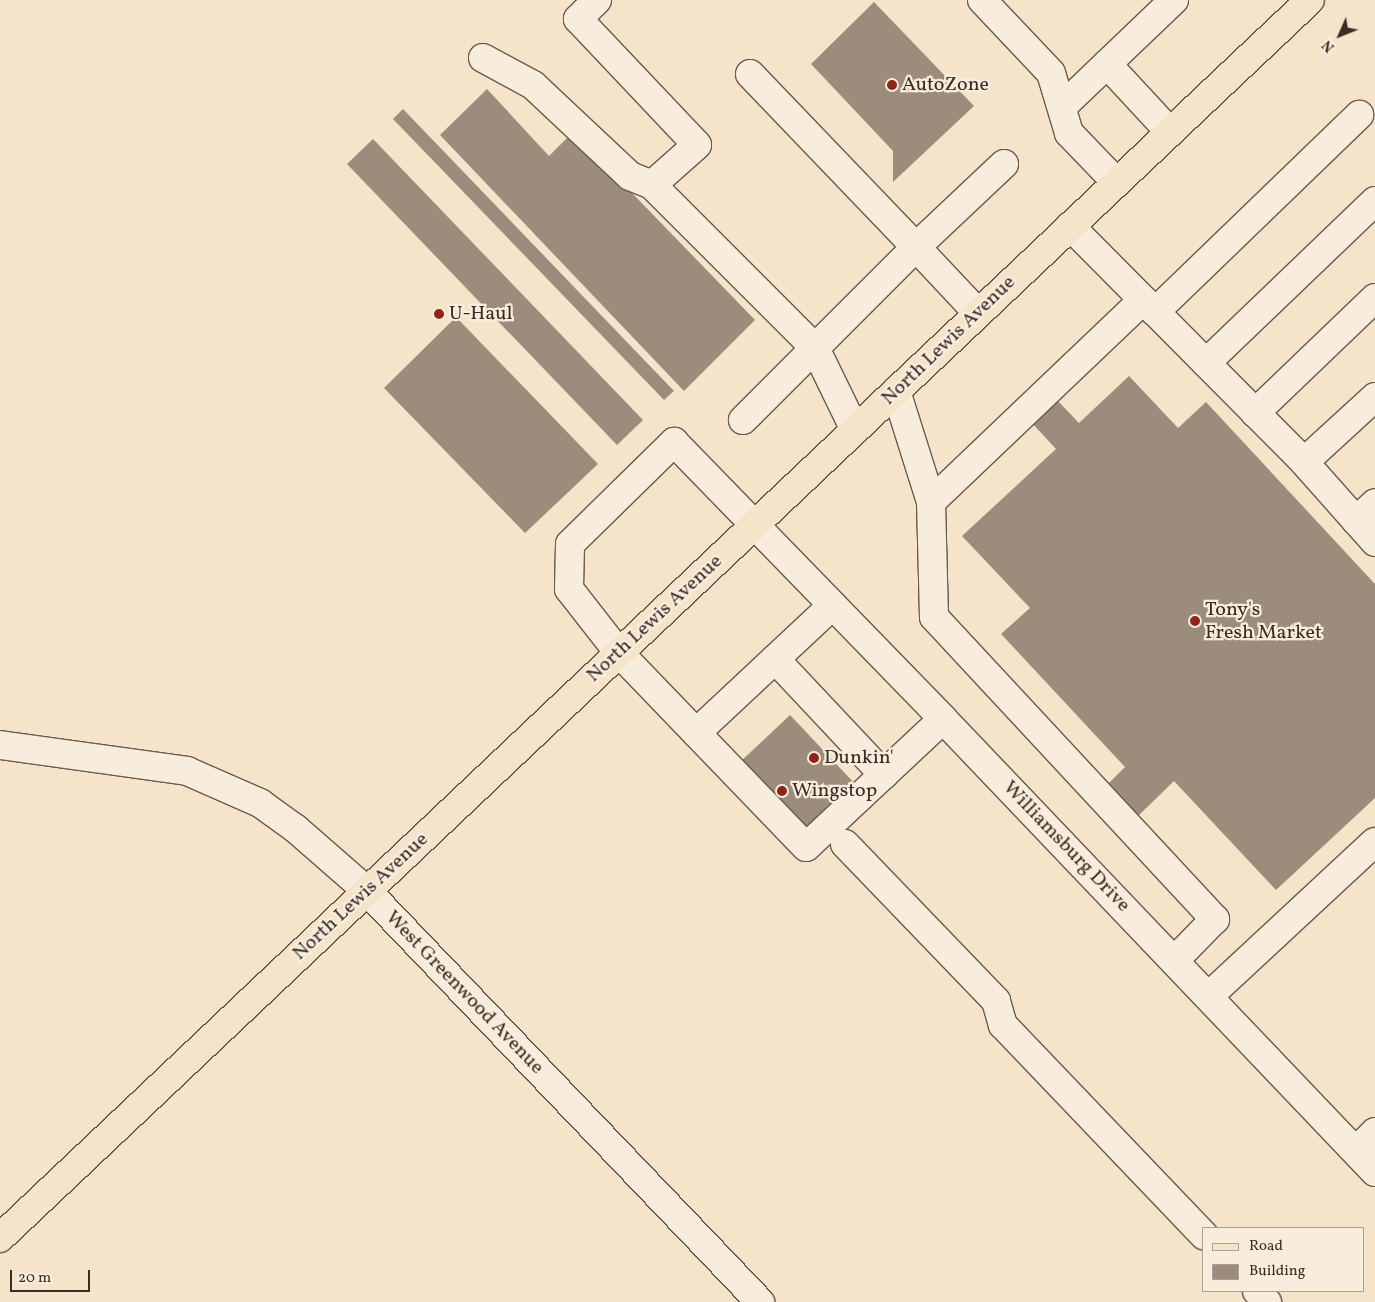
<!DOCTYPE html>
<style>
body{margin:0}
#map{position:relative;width:1375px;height:1302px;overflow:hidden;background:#f5e4ca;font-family:Vollkorn,serif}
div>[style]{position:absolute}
.building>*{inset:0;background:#9b8c7b}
.roads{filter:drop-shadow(1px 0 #695b4f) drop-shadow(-1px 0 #695b4f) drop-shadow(0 1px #695b4f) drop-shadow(0 -1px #695b4f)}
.minor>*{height:28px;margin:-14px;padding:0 14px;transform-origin:14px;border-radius:14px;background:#f8eddd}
.major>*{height:28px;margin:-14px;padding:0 14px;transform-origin:14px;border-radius:14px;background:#f5e4ca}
.dots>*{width:14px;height:14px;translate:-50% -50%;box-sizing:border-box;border:2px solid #f8eddd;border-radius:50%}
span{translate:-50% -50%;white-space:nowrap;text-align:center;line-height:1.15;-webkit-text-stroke:4.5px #f8eddd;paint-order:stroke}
.poi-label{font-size:20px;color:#3a2d26}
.left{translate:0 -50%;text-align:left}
.street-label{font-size:20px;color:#3a2d26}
.legend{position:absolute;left:1202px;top:1227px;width:162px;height:65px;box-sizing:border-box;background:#f8eddd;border:1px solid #aca094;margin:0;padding:6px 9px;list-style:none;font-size:15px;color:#3a2d26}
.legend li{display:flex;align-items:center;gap:10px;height:25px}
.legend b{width:25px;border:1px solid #aca094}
.north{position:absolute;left:1315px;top:10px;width:50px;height:50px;-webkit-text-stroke:4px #f8eddd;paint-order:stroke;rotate:226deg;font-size:14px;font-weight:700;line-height:20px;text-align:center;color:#3a2d26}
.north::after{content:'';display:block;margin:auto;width:18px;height:22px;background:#3a2d26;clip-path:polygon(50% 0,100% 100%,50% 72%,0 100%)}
.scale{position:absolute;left:10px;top:1270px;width:80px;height:22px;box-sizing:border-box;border:2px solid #3a2d26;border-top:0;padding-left:6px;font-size:15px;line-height:18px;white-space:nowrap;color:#3a2d26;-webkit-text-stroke:4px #f8eddd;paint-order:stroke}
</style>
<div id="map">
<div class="building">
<i style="clip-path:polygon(874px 2px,974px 106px,893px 182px,893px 151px,811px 64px)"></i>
<i style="clip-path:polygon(487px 89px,549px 156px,573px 132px,755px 320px,684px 391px,440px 135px)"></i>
<i style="clip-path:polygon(403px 109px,674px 391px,664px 400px,393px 119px)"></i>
<i style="clip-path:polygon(373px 139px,643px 420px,617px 445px,347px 164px)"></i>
<i style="clip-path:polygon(456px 317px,598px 464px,525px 533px,384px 388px)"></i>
<i style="clip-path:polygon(1129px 376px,1178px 428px,1206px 402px,1375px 584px,1375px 798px,1276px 890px,1174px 781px,1138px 816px,1108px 784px,1125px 767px,1001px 634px,1030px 608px,962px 536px,1056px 449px,1032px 423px,1057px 400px,1079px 423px)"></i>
<i style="clip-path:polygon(790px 715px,856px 785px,804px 834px,738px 764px)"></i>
</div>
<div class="roads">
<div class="minor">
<i style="left:597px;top:0;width:27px;rotate:135deg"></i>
<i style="left:578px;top:19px;width:173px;rotate:46.6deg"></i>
<i style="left:697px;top:145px;width:60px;rotate:138.4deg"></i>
<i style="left:982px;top:0;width:100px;rotate:46.6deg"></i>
<i style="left:1051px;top:73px;width:63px;rotate:73.3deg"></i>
<i style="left:1069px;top:133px;width:69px;rotate:46.2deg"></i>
<i style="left:483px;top:58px;width:57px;rotate:28.4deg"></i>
<i style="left:533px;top:85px;width:133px;rotate:43.2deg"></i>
<i style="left:630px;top:176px;width:24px;rotate:22deg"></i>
<i style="left:652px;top:185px;width:231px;rotate:45deg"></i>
<i style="left:815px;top:348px;width:102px;rotate:135deg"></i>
<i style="left:1107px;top:64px;width:93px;rotate:47.2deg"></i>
<i style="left:750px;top:74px;width:240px;rotate:46.2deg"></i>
<i style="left:916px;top:247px;width:121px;rotate:-43.3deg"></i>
<i style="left:1062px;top:107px;width:155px;rotate:-43.7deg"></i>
<i style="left:1070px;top:226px;width:332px;rotate:45.2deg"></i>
<i style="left:1143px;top:300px;width:293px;rotate:136.4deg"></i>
<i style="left:931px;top:502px;width:115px;rotate:88.5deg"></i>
<i style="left:934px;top:617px;width:413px;rotate:47.1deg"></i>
<i style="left:1215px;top:919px;width:57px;rotate:134.3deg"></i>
<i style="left:1155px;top:312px;width:284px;rotate:-44deg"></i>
<i style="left:1206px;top:363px;width:234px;rotate:-43.8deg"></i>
<i style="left:896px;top:391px;width:116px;rotate:72.5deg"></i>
<i style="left:1375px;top:397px;width:96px;rotate:137.5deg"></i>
<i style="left:1304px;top:462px;width:107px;rotate:48.4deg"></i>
<i style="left:1255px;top:413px;width:166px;rotate:-43.8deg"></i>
<i style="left:855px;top:430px;width:91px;rotate:-116deg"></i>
<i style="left:815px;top:348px;width:143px;rotate:-45deg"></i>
<i style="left:916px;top:247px;width:91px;rotate:46.8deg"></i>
<i style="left:1356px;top:521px;width:26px;rotate:-43deg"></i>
<i style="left:775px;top:659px;width:159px;rotate:46.8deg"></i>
<i style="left:943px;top:719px;width:187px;rotate:136.9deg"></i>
<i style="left:806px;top:847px;width:269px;rotate:-133.9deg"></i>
<i style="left:619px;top:653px;width:81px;rotate:-128deg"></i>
<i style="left:569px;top:589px;width:45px;rotate:-88.7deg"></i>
<i style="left:570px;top:544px;width:146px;rotate:-44.4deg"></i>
<i style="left:674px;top:442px;width:386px;rotate:45.8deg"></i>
<i style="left:943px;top:719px;width:626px;rotate:46.36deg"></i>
<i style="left:696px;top:733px;width:187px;rotate:-43.1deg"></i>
<i style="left:0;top:745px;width:189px;rotate:7.9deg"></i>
<i style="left:187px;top:771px;width:80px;rotate:23.7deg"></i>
<i style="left:260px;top:803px;width:44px;rotate:35.8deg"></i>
<i style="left:296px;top:829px;width:94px;rotate:41.1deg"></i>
<i style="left:367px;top:891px;width:569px;rotate:46.28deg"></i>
<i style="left:845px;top:844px;width:218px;rotate:46.1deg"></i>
<i style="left:996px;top:1001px;width:25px;rotate:74deg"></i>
<i style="left:1003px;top:1025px;width:291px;rotate:46.3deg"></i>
<i style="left:1209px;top:996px;width:226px;rotate:-42.9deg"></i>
<i style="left:1356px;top:1151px;width:27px;rotate:-45deg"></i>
<i style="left:1257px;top:1291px;width:15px;rotate:48deg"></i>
</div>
<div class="major">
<i style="left:0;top:1238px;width:1802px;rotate:-43.38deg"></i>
</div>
</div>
<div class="dots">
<i style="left:892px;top:85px;background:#8f2418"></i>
<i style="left:439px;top:314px;background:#8f2418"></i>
<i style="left:1195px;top:621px;background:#8f2418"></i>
<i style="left:814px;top:758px;background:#8f2418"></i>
<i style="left:782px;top:791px;background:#8f2418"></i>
</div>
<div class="poi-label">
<span class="left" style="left:902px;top:85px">AutoZone</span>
<span class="left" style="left:449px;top:314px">U-Haul</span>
<span class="left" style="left:1205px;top:622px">Tony's<br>Fresh Market</span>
<span class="left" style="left:824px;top:758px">Dunkin'</span>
<span class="left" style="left:792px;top:791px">Wingstop</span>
</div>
<div class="street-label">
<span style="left:949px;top:341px;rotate:-44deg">North Lewis Avenue</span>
<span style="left:655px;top:619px;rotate:-43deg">North Lewis Avenue</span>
<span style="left:1066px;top:847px;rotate:46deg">Williamsburg Drive</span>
<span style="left:361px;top:897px;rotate:-43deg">North Lewis Avenue</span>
<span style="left:464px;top:993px;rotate:46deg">West Greenwood Avenue</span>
</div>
<ul class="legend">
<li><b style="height:6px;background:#f5e4ca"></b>Road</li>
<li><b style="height:14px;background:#9b8c7b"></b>Building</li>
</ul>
<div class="north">N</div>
<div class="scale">20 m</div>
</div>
